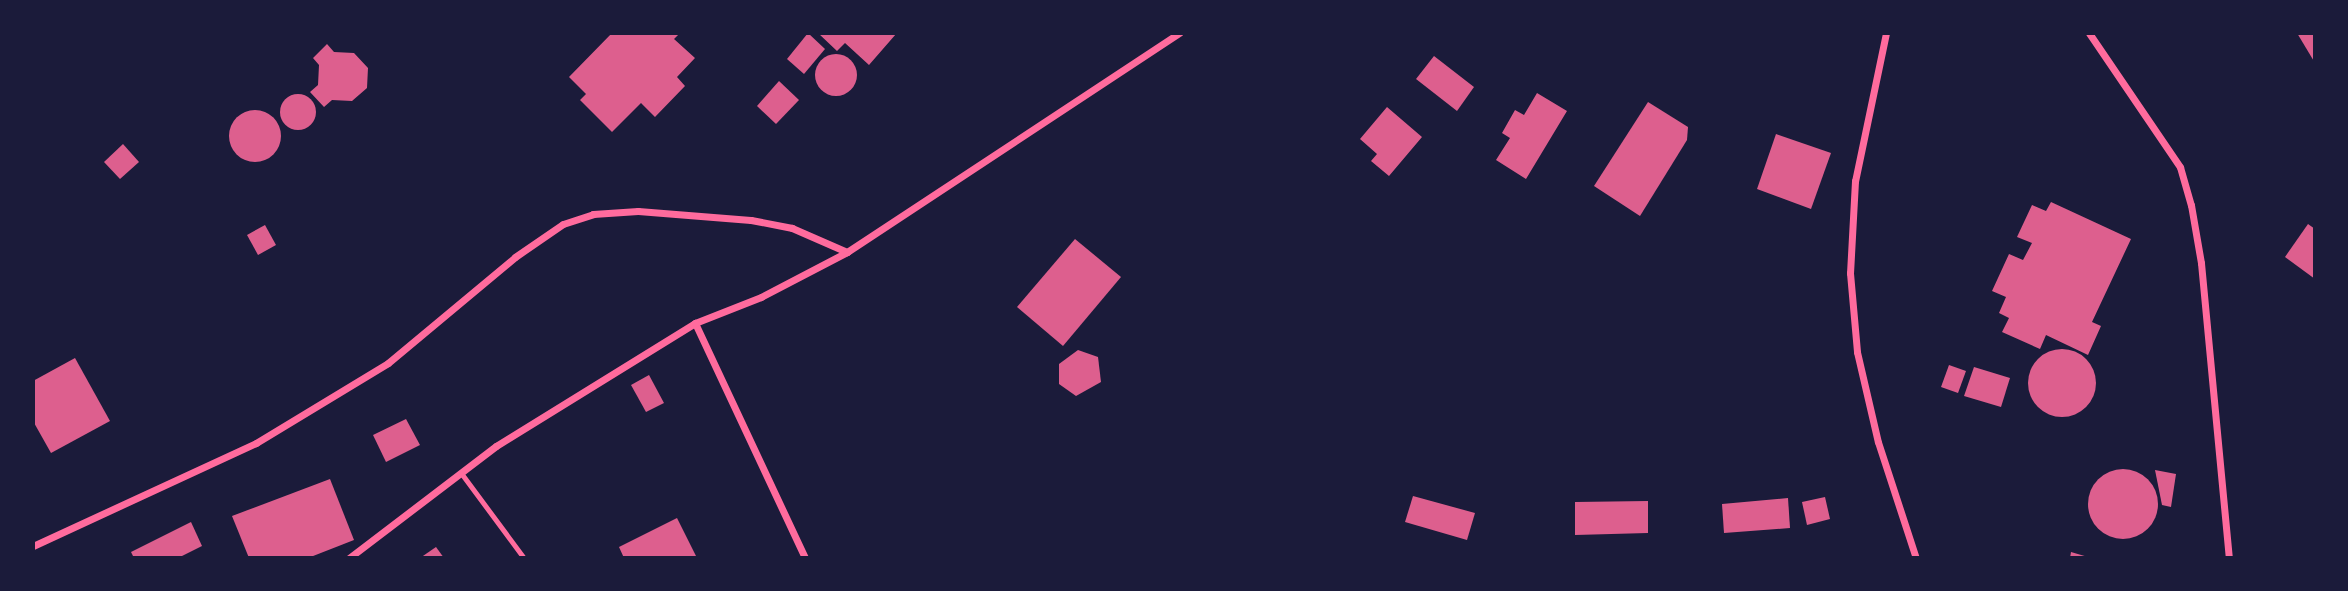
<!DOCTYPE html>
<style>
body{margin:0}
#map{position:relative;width:2348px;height:591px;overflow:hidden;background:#1b1b3a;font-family:Mulish,sans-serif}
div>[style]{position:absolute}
.building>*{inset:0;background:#dd5f8e}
.round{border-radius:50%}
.service>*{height:5px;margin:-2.5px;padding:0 2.5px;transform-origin:2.5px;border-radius:2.5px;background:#ff6b9d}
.minor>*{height:7px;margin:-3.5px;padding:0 3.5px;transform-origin:3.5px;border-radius:3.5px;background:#ff6b9d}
span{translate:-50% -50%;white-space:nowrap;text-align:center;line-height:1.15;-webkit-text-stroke:6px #1b1b3a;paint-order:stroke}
.frame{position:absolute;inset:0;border:35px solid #1b1b3a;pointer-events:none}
</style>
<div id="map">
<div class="building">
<i style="clip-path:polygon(612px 33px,680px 33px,674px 39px,695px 58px,677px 77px,685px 86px,655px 117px,641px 103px,612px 132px,580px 100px,586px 94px,569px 77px)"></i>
<i style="clip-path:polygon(808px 33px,825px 49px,804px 74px,787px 59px)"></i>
<i style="clip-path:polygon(818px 33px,895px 33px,896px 34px,869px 65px,845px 43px,837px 51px)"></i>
<i style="clip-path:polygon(2297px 33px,2315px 33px,2315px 63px)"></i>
<i style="clip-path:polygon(327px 44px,334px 52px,354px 53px,368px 68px,367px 88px,352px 101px,332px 100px,324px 107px,310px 92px,318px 85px,319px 65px,313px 58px)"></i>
<i class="round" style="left:815px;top:54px;width:42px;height:42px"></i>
<i style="clip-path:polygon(1434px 56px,1474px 87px,1457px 111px,1416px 79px)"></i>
<i style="clip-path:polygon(779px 81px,799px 100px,776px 124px,757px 106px)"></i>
<i style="clip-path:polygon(1537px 93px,1567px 111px,1526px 179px,1496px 160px,1510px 138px,1502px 133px,1515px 110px,1524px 115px)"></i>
<i class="round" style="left:280px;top:94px;width:36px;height:36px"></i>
<i style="clip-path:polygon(1648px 102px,1688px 127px,1687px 140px,1640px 216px,1594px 186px)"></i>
<i style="clip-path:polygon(1387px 107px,1422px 137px,1389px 176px,1371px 161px,1377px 154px,1360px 139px)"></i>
<i class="round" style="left:229px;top:110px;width:52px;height:52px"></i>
<i style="clip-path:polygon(1776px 134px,1831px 153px,1811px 209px,1757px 189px)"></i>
<i style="clip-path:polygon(123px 144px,139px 162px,120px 179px,104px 162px)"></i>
<i style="clip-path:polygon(2051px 202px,2131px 239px,2092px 322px,2101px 326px,2088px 355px,2046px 335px,2040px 349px,2002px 332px,2009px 318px,1999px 313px,2006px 297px,1992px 291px,2009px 254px,2023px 260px,2032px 243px,2017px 237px,2032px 205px,2046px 211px)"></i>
<i style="clip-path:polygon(2308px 224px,2315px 229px,2315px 279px,2285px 257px)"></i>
<i style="clip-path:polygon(265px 225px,276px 245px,258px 255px,247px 235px)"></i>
<i style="clip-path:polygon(1075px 239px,1121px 277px,1063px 346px,1017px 307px)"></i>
<i class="round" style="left:2028px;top:349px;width:68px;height:68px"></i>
<i style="clip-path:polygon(1078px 350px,1098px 357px,1101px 382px,1076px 396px,1059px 384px,1059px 364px)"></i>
<i style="clip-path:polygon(75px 358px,110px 421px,51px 453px,33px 421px,33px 381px)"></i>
<i style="clip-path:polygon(1949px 365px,1966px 371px,1958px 393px,1941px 387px)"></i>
<i style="clip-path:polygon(1974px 367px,2010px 378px,2001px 407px,1964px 396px)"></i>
<i style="clip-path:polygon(649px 375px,664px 403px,646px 412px,631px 385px)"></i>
<i style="clip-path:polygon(406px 419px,420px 445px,386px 462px,373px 435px)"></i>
<i class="round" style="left:2088px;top:469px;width:70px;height:70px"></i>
<i style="clip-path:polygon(2155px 470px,2176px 474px,2171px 507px,2162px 505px)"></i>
<i style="clip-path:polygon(330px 479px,354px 540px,308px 558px,249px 558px,232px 516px)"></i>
<i style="clip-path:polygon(1413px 496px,1475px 513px,1467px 540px,1405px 522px)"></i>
<i style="clip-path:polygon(1825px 497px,1830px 519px,1807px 525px,1802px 502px)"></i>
<i style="clip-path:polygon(1788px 498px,1790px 528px,1724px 533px,1722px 504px)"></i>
<i style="clip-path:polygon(1648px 501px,1648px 533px,1575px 535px,1575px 502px)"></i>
<i style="clip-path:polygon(677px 518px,697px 558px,624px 558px,619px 547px)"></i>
<i style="clip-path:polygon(191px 522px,202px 546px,178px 558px,134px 558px,131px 552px)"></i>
<i style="clip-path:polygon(436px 547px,444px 558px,420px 558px)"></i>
<i style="clip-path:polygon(2071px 552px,2088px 557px,2088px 558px,2070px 558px)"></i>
</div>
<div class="service">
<i style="left:461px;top:473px;width:106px;rotate:53.5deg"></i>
</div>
<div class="minor">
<i style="left:1886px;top:33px;width:151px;rotate:101.8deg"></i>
<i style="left:1855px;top:181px;width:92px;rotate:93.1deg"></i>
<i style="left:1850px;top:273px;width:79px;rotate:84.9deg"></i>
<i style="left:1857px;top:352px;width:92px;rotate:76.9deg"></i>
<i style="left:1878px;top:442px;width:122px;rotate:71.9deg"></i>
<i style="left:2089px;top:33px;width:162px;rotate:55.8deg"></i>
<i style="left:2180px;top:167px;width:40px;rotate:74deg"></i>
<i style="left:2191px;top:205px;width:59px;rotate:80.2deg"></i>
<i style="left:2201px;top:263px;width:296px;rotate:84.6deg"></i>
<i style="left:695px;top:323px;width:259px;rotate:64.9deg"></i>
<i style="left:33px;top:546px;width:246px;rotate:-24.8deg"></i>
<i style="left:256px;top:443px;width:154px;rotate:-31.2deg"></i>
<i style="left:388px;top:363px;width:165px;rotate:-39.8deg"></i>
<i style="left:515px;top:257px;width:58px;rotate:-34.5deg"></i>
<i style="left:563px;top:224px;width:32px;rotate:-18deg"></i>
<i style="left:593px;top:214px;width:45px;rotate:-3.8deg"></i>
<i style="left:638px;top:211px;width:113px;rotate:4.6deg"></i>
<i style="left:751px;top:220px;width:42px;rotate:11deg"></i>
<i style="left:792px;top:228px;width:60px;rotate:23.6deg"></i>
<i style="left:349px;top:558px;width:185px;rotate:-37.3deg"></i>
<i style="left:496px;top:446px;width:234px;rotate:-31.7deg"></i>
<i style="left:695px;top:323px;width:71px;rotate:-21.5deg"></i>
<i style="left:761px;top:297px;width:97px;rotate:-27.6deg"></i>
<i style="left:847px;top:252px;width:398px;rotate:-33.4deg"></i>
</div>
<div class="frame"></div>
</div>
